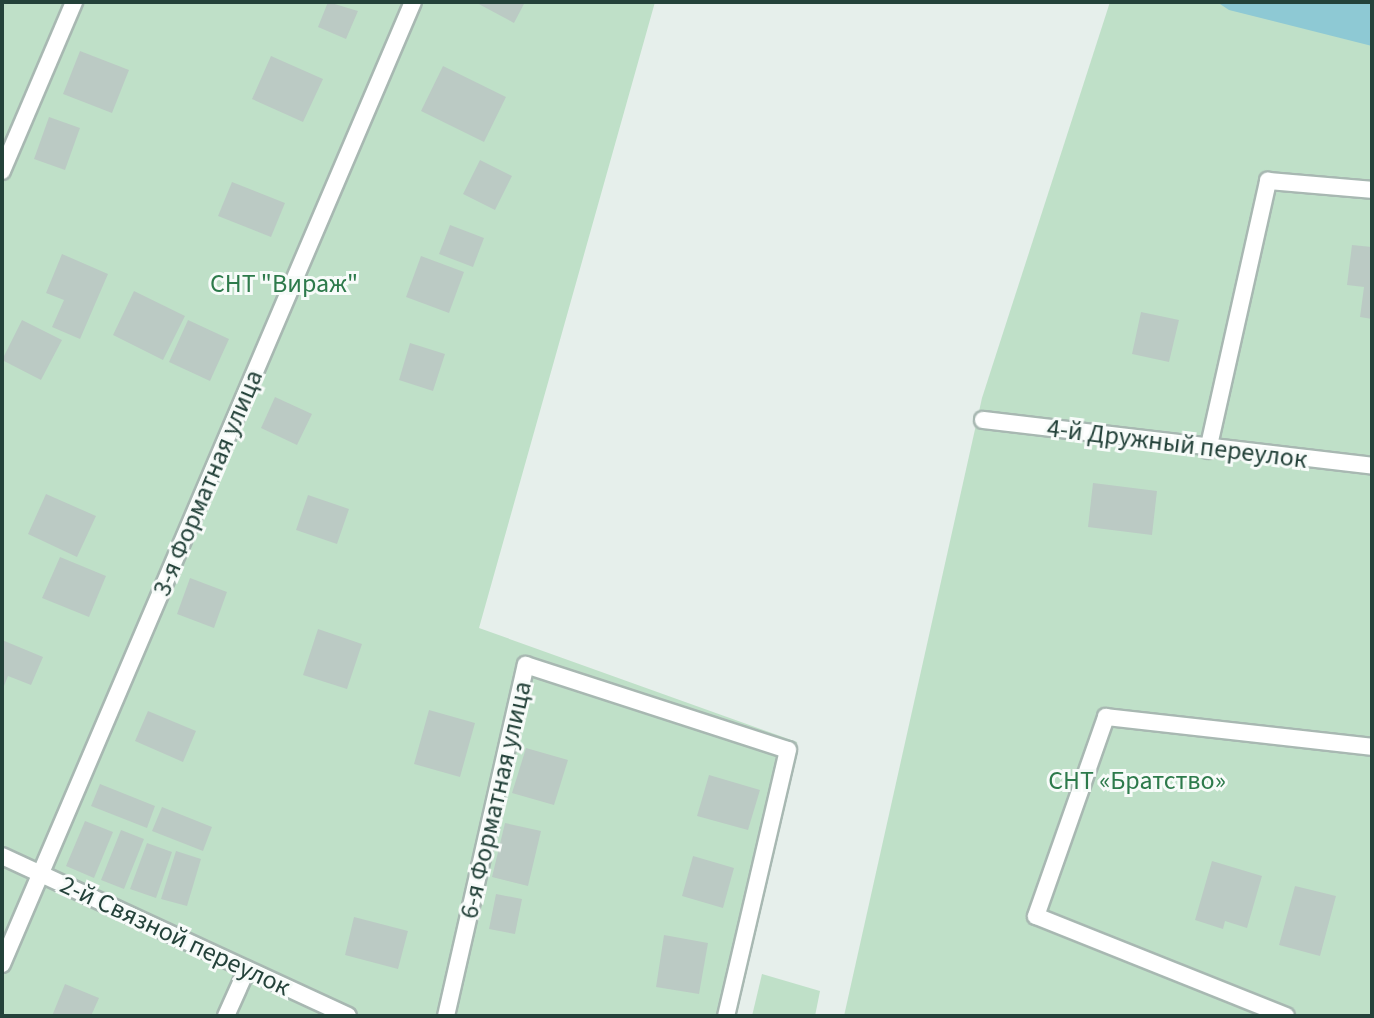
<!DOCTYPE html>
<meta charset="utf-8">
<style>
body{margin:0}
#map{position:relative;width:1374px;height:1018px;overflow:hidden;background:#e6efeb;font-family:"Source Sans 3",sans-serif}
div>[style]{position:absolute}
.green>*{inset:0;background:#bfe0c8}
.water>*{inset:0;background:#8ec9d4}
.building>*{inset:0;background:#bbcac4}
.roads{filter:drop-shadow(2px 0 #a8b8b2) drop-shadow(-2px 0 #a8b8b2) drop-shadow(0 2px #a8b8b2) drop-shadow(0 -2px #a8b8b2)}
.lane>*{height:16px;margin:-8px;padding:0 8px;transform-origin:8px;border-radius:8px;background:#fff}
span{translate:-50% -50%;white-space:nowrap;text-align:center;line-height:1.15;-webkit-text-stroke:6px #f7fbf9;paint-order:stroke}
.park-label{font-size:26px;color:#2d7a4b}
.street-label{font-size:26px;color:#24423a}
.frame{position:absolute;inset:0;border:4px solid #24423a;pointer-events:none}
</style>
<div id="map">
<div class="green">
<i style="clip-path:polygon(2px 2px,655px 2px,479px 628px,797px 742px,736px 1016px,2px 1016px)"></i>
<i style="clip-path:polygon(1110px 2px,1372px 2px,1372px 1016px,844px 1016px,982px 398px)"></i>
<i style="clip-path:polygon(762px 974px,820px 991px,815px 1016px,752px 1016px)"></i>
</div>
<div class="water">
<i style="clip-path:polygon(1217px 2px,1372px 2px,1372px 46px,1229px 10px)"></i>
</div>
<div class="building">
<i style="clip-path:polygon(328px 2px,358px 11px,346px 39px,318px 27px)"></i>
<i style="clip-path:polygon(475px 2px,525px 2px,514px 23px)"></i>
<i style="clip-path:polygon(80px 51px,129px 70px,112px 113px,63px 94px)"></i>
<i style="clip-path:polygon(271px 56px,323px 79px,303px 122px,252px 99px)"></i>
<i style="clip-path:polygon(443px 66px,506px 97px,484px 142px,421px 111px)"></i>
<i style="clip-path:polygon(49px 117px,80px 128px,65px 170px,34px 159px)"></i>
<i style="clip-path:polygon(480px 160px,512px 176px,495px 210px,463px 194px)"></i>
<i style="clip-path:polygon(232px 182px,285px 203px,271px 237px,218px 216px)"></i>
<i style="clip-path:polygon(450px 225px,484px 238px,473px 267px,439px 254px)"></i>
<i style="clip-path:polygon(1352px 245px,1372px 247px,1372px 319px,1360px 317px,1364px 287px,1347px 285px)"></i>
<i style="clip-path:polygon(62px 254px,108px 274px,80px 339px,52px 327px,64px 300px,46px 293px)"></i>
<i style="clip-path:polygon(421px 256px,464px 272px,449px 313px,406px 297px)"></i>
<i style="clip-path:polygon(134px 291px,185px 316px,163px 360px,113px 335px)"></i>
<i style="clip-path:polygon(1141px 312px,1179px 320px,1169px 362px,1132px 354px)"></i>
<i style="clip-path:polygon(22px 320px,62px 340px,41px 380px,2px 360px)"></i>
<i style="clip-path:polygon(188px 320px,229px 339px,210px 381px,169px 362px)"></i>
<i style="clip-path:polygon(410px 343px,445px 354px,433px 391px,399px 380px)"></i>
<i style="clip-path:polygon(275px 397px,312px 414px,297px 445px,261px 428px)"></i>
<i style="clip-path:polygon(1093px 483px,1157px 491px,1152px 535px,1088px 527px)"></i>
<i style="clip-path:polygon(46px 494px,96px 516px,77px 557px,28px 534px)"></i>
<i style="clip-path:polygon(308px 495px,349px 509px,337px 544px,296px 530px)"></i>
<i style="clip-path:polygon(60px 557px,106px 576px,89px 617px,42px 598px)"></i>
<i style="clip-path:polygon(190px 578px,227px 592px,214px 628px,177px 614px)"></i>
<i style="clip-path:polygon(318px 629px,362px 644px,347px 689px,303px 675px)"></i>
<i style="clip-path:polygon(2px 640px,43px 657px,31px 685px,8px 676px,2px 691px)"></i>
<i style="clip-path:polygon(429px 710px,475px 723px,460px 777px,414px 764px)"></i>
<i style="clip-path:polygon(148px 711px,196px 731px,183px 762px,135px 741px)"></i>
<i style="clip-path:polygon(526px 748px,568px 760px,554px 805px,512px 793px)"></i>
<i style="clip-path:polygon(709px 775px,760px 790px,748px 830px,697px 816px)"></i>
<i style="clip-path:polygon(100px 784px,155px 806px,147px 828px,91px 806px)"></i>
<i style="clip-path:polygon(162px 807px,212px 827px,203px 851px,152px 831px)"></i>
<i style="clip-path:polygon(85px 821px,113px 832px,94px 878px,66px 866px)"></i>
<i style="clip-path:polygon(505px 823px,541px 831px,528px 886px,492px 877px)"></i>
<i style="clip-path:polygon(121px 830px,144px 839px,124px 889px,101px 880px)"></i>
<i style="clip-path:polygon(147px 843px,172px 852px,156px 898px,130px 889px)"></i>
<i style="clip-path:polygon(176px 851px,201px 859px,187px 906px,161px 899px)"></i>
<i style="clip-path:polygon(693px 856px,734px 868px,723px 908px,682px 896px)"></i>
<i style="clip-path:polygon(1212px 861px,1262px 876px,1247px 928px,1225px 921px,1223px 929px,1195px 920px)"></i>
<i style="clip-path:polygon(1295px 886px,1336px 896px,1320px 956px,1279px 945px)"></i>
<i style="clip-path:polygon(496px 894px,522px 899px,515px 934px,489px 929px)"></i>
<i style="clip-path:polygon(354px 917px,408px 931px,398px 969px,345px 955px)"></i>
<i style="clip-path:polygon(664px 935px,708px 943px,699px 994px,656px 987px)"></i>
<i style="clip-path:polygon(65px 984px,99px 998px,91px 1016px,52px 1016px)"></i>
</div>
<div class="roads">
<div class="lane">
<i style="left:2px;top:171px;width:184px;rotate:-66.9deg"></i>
<i style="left:983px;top:420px;width:392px;rotate:6.7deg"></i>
<i style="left:1208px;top:450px;width:276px;rotate:-77.4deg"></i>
<i style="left:1268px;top:181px;width:104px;rotate:4.9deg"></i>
<i style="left:2px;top:856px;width:381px;rotate:24.8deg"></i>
<i style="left:2px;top:964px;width:1046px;rotate:-66.87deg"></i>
<i style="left:226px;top:1016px;width:51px;rotate:-65.9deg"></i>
<i style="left:446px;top:1016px;width:360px;rotate:-77.2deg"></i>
<i style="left:526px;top:665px;width:275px;rotate:18deg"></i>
<i style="left:788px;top:750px;width:273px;rotate:103.1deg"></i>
<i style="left:1286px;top:1016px;width:269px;rotate:-158.2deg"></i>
<i style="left:1036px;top:916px;width:211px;rotate:-70.6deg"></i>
<i style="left:1106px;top:717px;width:268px;rotate:6.4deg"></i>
</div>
</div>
<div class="park-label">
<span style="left:284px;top:284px">СНТ "Вираж"</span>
<span style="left:1137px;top:781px">СНТ «Братство»</span>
</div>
<div class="street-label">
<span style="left:1177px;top:444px;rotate:7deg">4-й Дружный переулок</span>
<span style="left:208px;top:483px;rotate:-67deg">3-я Форматная улица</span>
<span style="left:496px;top:800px;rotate:-77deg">6-я Форматная улица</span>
<span style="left:175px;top:936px;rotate:25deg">2-й Связной переулок</span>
</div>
<div class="frame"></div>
</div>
